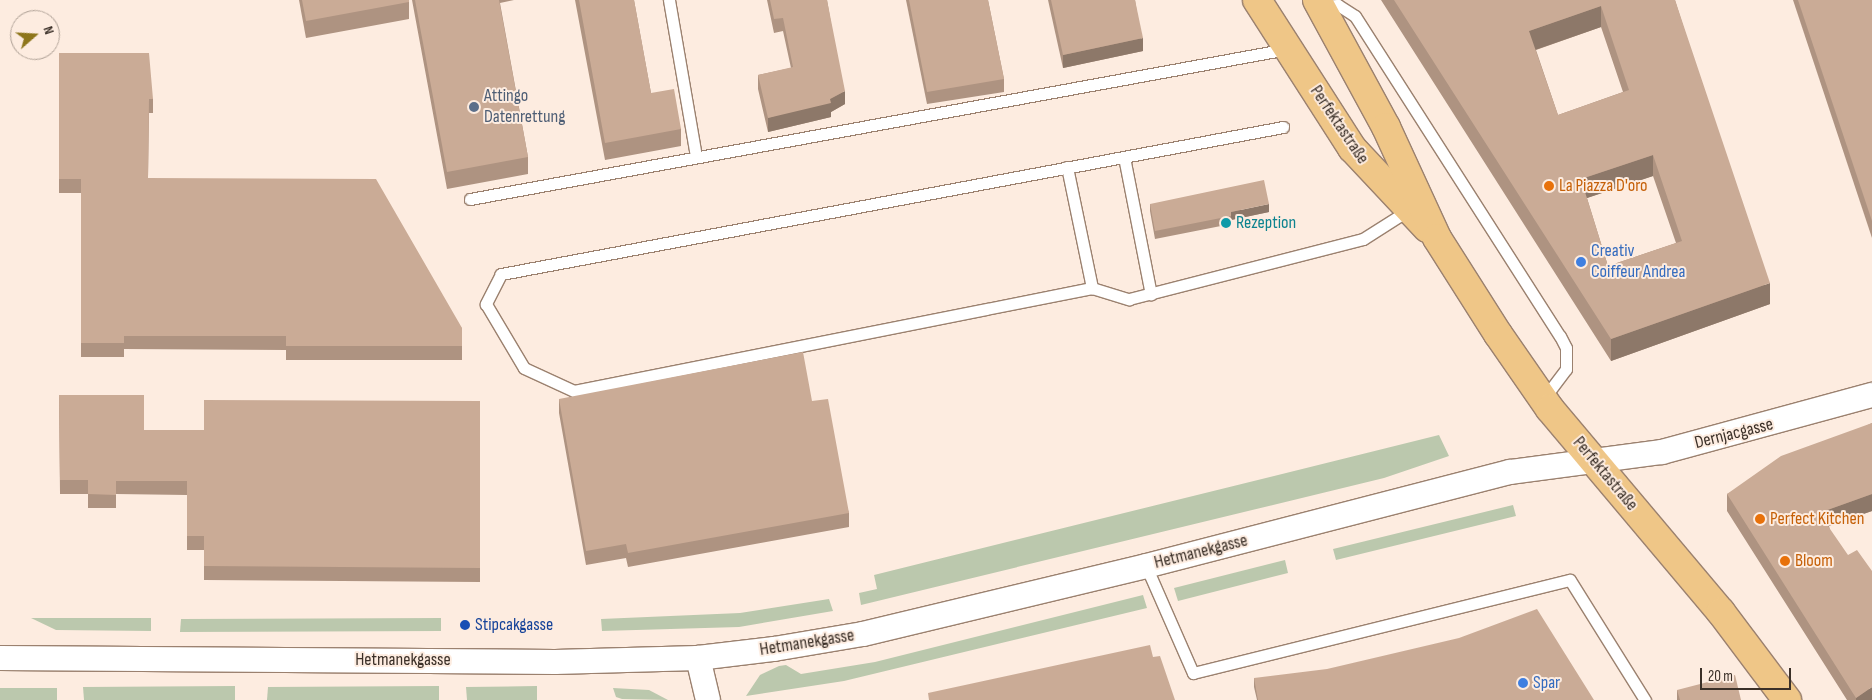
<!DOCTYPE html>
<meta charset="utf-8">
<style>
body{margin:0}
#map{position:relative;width:1872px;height:700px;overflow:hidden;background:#fdece0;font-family:"Sofia Sans Condensed",sans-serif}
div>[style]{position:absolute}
.green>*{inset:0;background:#bbc8ad}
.roads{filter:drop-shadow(1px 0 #9b816f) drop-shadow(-1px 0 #9b816f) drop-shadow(0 1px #9b816f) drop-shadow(0 -1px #9b816f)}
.lane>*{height:11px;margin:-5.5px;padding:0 5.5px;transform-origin:5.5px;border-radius:5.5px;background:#fff}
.street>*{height:24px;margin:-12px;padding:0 12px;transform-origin:12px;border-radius:12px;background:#fff}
.primary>*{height:28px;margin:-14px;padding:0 14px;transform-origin:14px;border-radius:14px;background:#efc687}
.wall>*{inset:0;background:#ae9381}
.shaded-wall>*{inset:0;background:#8d7869}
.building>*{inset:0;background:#caab96}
.dots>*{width:14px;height:14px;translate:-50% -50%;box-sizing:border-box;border:2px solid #fdece0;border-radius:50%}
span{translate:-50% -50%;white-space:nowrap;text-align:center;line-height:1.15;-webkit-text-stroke:4px #fdece0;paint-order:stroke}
.service-label{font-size:18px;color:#4e5e75}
.left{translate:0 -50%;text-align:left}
.street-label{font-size:18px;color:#3b3028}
.food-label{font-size:18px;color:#c56008}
.culture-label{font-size:18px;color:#0d838f}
.shop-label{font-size:18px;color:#366cbe}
.transit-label{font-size:18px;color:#164399}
.north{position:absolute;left:10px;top:10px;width:50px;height:50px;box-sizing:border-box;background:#fdece0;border:1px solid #afa196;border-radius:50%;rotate:71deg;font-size:14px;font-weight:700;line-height:20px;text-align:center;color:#3b3028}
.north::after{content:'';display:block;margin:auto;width:18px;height:22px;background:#8e761b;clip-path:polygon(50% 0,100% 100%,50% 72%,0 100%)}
.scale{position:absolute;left:1700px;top:668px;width:91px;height:22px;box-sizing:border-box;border:2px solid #3b3028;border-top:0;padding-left:6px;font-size:15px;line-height:18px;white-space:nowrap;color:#3b3028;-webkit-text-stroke:4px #fdece0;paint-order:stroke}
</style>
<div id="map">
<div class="green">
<i style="clip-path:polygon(1439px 435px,1449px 456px,1384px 478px,861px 605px,859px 593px,877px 589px,874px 575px)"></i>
<i style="clip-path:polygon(1513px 505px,1516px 516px,1336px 560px,1333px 549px)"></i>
<i style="clip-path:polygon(1285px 560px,1288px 573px,1178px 601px,1174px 588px)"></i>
<i style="clip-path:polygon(1143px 595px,1147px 608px,844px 681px,746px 696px,760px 675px,779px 666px,786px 665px,801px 674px,875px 662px)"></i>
<i style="clip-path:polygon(829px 599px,833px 611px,739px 627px,602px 631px,601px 619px,740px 613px)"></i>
<i style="clip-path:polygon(31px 618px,151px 618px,151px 631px,56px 630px)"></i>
<i style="clip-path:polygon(441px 618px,441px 631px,180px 632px,181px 619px)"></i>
<i style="clip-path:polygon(235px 686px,235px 700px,84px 700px,83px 687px)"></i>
<i style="clip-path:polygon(439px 686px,439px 700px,267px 700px,268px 687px)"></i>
<i style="clip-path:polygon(537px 686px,537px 700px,467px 700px,466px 687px)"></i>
<i style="clip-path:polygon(0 688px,57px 688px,57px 700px,0 700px)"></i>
<i style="clip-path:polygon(613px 688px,649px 690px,668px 700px,622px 699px,616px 697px)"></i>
</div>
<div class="roads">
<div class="lane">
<i style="left:669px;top:0;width:159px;rotate:80.2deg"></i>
<i style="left:1321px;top:6px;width:17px;rotate:-3deg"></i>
<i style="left:1338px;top:5px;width:20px;rotate:33deg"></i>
<i style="left:1355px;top:16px;width:380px;rotate:57.4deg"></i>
<i style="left:1560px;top:336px;width:13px;rotate:63deg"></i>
<i style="left:1566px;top:348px;width:21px;rotate:90deg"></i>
<i style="left:1566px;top:369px;width:39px;rotate:127deg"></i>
<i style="left:1283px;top:127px;width:796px;rotate:169.35deg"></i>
<i style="left:501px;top:274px;width:34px;rotate:117deg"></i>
<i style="left:486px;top:304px;width:74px;rotate:59.3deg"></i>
<i style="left:524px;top:368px;width:55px;rotate:24.7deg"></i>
<i style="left:574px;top:391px;width:528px;rotate:-11.25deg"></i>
<i style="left:1092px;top:288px;width:39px;rotate:17deg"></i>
<i style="left:1129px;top:299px;width:242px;rotate:-14.4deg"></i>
<i style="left:1363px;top:239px;width:52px;rotate:-32.5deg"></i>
<i style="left:1124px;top:157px;width:140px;rotate:78.9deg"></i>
<i style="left:1067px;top:167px;width:124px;rotate:78.3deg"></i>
<i style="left:470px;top:199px;width:831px;rotate:-10.4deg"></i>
<i style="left:1146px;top:566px;width:117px;rotate:66.3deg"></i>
<i style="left:1193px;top:673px;width:388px;rotate:-13.9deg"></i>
<i style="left:1570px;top:580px;width:142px;rotate:58deg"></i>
</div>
<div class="street">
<i style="left:0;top:658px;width:555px;rotate:0.41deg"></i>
<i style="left:555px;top:662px;width:143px;rotate:-1.6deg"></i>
<i style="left:698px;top:658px;width:77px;rotate:-6.8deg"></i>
<i style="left:774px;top:649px;width:90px;rotate:-9.6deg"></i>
<i style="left:863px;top:634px;width:291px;rotate:-13.5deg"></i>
<i style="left:1146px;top:566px;width:376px;rotate:-14.5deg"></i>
<i style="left:1510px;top:472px;width:153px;rotate:-7.5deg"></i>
<i style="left:1662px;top:452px;width:218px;rotate:-15.2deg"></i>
<i style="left:698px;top:658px;width:43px;rotate:76.6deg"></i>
</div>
<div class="primary">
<i style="left:1257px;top:0;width:176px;rotate:57.3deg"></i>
<i style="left:1352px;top:148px;width:110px;rotate:46.8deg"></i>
<i style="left:1317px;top:0;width:145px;rotate:61.5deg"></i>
<i style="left:1386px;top:127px;width:122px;rotate:65.3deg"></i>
<i style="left:1437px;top:238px;width:114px;rotate:57.6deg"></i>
<i style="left:1498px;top:334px;width:91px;rotate:55.3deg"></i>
<i style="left:1550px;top:409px;width:265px;rotate:49.9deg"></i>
<i style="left:1721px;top:612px;width:110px;rotate:53.1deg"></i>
</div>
</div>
<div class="wall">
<i style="clip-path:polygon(299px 0,409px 0,409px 19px,306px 38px)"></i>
<i style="clip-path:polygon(412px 0,514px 0,500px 3px,528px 157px,528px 174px,447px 189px)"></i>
<i style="clip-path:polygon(575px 0,634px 0,651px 93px,681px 129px,681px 146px,605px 160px)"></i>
<i style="clip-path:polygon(767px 0,827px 0,845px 104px,831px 112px,831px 117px,768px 132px,758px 89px,758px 75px,791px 68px,783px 31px,774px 33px)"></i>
<i style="clip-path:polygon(906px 0,988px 0,1004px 79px,1004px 92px,927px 104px)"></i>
<i style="clip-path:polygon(1048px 0,1135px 0,1143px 51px,1063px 68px)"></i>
<i style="clip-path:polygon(evenodd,1381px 0,1675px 0,1770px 304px,1611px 361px,1381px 0,1601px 27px,1623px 92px,1558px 115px,1536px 50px,1601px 27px,1381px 0,1653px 176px,1676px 243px,1608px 266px,1587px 198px,1653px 176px)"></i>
<i style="clip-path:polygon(1793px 0,1872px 0,1872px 238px)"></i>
<i style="clip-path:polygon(59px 53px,153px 99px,153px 113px,149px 113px,148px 178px,462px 328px,462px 360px,286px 360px,286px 350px,124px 349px,124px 357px,81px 357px,81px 193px,59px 193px)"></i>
<i style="clip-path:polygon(1150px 204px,1269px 212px,1231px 220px,1231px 224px,1155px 239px,1150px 211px)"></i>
<i style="clip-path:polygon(59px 395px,144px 430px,204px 430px,480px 401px,480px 582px,204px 580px,204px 550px,187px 550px,187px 495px,116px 494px,116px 508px,88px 508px,88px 494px,60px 494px)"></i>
<i style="clip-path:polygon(559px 399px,812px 401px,849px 513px,849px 527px,628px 567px,626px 558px,586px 565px,559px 413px)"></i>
<i style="clip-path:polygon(1872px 423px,1872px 511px,1829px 526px,1872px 700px,1847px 700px,1727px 511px,1727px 494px)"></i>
<i style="clip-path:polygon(1254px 678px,1594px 700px,1257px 700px,1254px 687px)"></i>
<i style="clip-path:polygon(1677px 690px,1741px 700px,1677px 700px)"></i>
</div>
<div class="shaded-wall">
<i style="clip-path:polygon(1601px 6px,1601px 27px,1529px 52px,1529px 31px)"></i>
<i style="clip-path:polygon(1143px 38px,1143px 51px,1063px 68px,1063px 55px)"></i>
<i style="clip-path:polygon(845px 91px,845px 104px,831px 112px,831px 117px,768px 132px,768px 118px,830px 99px)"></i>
<i style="clip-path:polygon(1653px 155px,1653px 176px,1581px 200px,1581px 179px)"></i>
<i style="clip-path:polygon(1269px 204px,1269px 212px,1231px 220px,1231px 212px)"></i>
<i style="clip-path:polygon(1770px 283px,1770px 304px,1611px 361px,1611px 339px)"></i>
<i style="clip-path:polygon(1872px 494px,1872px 511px,1819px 529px,1819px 513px)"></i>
<i style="clip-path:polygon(1872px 687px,1872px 700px,1856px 700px,1856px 698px)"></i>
</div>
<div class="building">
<i style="clip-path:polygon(302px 0,409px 0,409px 2px,306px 21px)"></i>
<i style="clip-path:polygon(415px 0,499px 0,528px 157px,447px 172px)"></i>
<i style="clip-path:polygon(579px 0,634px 0,651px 93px,674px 89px,681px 129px,605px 143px)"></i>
<i style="clip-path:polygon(770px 0,827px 0,845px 91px,830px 99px,831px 103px,768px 118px,758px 75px,793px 67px,783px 18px,774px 19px)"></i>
<i style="clip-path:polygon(909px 0,988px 0,1004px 79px,927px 92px)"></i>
<i style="clip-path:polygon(1051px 0,1135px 0,1143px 38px,1063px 55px)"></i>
<i style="clip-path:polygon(evenodd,1394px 0,1675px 0,1770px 283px,1611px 339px,1394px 0,1601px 6px,1629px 90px,1558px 115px,1529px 31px,1601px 6px,1394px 0,1653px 155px,1682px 241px,1608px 266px,1581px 179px,1653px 155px)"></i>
<i style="clip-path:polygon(1798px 0,1872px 0,1872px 221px)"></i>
<i style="clip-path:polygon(59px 53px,149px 53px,153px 99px,149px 99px,148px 178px,376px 179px,462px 328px,462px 346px,286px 346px,286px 336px,124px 336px,124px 343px,81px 343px,81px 179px,59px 179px)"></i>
<i style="clip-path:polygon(1264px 180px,1269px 204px,1231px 212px,1231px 216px,1155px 231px,1150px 204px)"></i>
<i style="clip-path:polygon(803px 352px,812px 401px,828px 399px,849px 513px,628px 553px,626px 544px,586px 551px,559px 399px)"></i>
<i style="clip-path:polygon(59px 395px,144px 395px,144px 430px,204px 430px,204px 400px,480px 401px,480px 568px,204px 566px,204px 536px,187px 536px,187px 481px,116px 481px,116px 495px,88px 494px,88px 480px,60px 480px)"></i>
<i style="clip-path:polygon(1872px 423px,1872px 494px,1819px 513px,1848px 555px,1857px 550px,1872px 571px,1872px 687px,1856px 698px,1727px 494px,1781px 456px)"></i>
<i style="clip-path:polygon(1537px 609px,1594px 700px,1258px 700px,1254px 678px,1327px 669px,1459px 638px)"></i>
<i style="clip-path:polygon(1150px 645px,1153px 657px,1160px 656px,1175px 700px,929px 700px,928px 693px)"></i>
<i style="clip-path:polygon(1735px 675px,1741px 700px,1680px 700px,1677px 690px)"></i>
</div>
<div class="dots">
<i style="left:474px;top:107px;background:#5c6f8a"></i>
<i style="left:1549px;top:186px;background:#e8710a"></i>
<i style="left:1226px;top:223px;background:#0f9aa8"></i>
<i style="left:1581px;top:262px;background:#3f7fe0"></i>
<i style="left:1760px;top:519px;background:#e8710a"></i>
<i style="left:1785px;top:561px;background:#e8710a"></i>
<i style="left:465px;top:625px;background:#1a4fb4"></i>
<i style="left:1523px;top:683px;background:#3f7fe0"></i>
</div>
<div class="service-label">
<span class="left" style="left:484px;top:107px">Attingo<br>Datenrettung</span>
</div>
<div class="street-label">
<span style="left:1339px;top:125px;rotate:56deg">Perfektastraße</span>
<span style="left:1734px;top:434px;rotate:-14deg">Dernjacgasse</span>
<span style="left:1605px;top:474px;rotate:50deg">Perfektastraße</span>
<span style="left:1201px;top:552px;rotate:-14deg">Hetmanekgasse</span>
<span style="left:807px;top:643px;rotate:-9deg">Hetmanekgasse</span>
<span style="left:403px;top:660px">Hetmanekgasse</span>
</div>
<div class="food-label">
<span class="left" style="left:1559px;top:186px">La Piazza D'oro</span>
<span class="left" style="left:1770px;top:519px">Perfect Kitchen</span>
<span class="left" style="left:1795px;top:561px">Bloom</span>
</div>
<div class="culture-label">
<span class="left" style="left:1236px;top:223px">Rezeption</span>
</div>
<div class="shop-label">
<span class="left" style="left:1591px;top:262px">Creativ<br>Coiffeur Andrea</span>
<span class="left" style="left:1533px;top:683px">Spar</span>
</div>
<div class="transit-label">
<span class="left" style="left:475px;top:625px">Stipcakgasse</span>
</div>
<div class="north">N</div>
<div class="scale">20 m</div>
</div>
